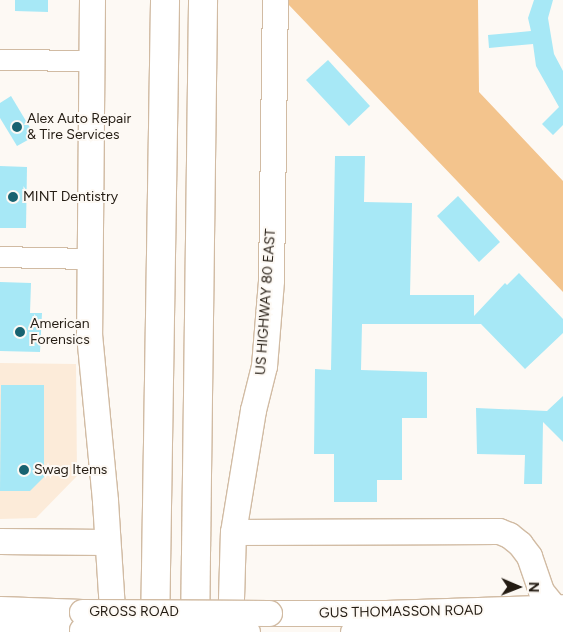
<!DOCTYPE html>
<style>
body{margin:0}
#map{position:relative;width:563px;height:632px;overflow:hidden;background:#fdf9f4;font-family:Figtree,sans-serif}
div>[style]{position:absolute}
.built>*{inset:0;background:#fcebd9}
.green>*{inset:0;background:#f3c48d}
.building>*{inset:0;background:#a7e8f6}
.roads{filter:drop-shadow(1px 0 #d1bba3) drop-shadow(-1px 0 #d1bba3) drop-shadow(0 1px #d1bba3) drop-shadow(0 -1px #d1bba3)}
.minor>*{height:20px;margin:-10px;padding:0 10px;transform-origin:10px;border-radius:10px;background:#fff}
.major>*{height:25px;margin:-12.5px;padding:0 12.5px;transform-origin:12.5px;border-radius:12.5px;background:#fff}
.highway>*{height:28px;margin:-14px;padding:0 14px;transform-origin:14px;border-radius:14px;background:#fff}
.bridges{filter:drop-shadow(1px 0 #d1bba3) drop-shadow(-1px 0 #d1bba3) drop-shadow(0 1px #d1bba3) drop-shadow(0 -1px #d1bba3)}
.major-bridge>*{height:25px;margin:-12.5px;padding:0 12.5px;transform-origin:12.5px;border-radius:12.5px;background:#fff}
.dots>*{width:14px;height:14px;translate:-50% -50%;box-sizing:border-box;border:2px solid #fdf9f4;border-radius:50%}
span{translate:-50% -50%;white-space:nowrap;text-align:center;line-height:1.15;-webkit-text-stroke:4px #fdf9f4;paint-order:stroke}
.poi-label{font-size:14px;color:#241c13}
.left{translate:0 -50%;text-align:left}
.street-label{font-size:14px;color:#241c13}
.north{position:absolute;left:493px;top:562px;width:50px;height:50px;-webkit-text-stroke:4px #fdf9f4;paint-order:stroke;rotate:91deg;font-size:14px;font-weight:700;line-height:20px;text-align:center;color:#241c13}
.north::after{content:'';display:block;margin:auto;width:18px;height:22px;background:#241c13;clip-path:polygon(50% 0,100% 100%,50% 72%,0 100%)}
</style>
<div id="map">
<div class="built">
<i style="clip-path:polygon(0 363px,76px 364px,77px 476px,36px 518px,0 519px)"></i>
</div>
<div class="green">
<i style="clip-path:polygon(288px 0,478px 0,479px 92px,563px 181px,563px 292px,288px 4px)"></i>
</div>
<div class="building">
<i style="clip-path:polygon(15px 0,48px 0,48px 12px,15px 11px)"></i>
<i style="clip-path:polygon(534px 0,553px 0,548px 18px,554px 54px,563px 71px,563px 125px,553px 135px,542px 124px,559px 107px,536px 66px,533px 44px,489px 48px,488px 35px,531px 31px,528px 18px)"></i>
<i style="clip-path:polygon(328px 60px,370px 106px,349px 126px,306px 80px)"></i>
<i style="clip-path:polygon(11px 96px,35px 136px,17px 146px,0 118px,0 103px)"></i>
<i style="clip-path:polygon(335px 156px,365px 156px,364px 202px,412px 203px,410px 295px,474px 295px,474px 316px,505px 283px,507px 285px,519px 273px,563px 319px,563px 333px,525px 369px,481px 324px,362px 324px,361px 370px,427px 372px,427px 418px,402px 418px,402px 480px,377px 480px,377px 502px,334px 502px,334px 454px,314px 454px,315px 369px,331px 370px)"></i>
<i style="clip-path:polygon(0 166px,27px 167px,26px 228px,0 228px)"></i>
<i style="clip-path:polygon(458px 196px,500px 242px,479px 262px,437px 216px)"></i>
<i style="clip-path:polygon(0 282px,31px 283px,30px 313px,42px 313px,40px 352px,0 351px)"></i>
<i style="clip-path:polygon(1px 385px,44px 385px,44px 477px,30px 491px,0 491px)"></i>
<i style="clip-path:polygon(563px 396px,563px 442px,543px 422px,542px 484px,524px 484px,525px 455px,477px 454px,476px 408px,547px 411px)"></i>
</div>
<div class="roads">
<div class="minor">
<i style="left:0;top:60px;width:91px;rotate:0.6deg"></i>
<i style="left:0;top:257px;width:89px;rotate:1.3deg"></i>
</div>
<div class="major">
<i style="left:92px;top:0;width:334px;rotate:90.5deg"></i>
<i style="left:89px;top:334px;width:168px;rotate:84.5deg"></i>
<i style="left:105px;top:501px;width:108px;rotate:86.3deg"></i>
<i style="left:112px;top:609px;width:23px;rotate:95deg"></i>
<i style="left:233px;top:532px;width:266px;rotate:-0.2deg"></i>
<i style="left:499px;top:531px;width:11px;rotate:22deg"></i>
<i style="left:509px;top:535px;width:14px;rotate:39deg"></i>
<i style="left:520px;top:544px;width:15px;rotate:53deg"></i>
<i style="left:529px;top:556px;width:37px;rotate:71deg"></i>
<i style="left:541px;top:591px;width:21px;rotate:51deg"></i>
<i style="left:0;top:541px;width:107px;rotate:0.5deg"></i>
<i style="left:0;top:609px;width:82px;rotate:2.1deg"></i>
<i style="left:269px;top:613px;width:117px"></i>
<i style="left:386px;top:613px;width:177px;rotate:-1.9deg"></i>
<i style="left:0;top:628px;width:82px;rotate:1.4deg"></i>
<i style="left:230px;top:632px;width:100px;rotate:-88.3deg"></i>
<i style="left:233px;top:532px;width:124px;rotate:-80.7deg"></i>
<i style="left:253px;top:410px;width:45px;rotate:-76deg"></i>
<i style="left:264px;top:366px;width:86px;rotate:-85.3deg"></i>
<i style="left:271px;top:280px;width:280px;rotate:-89.2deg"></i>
<i style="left:353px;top:632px;width:210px;rotate:-0.3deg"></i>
</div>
<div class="highway">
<i style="left:155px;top:632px;width:632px;rotate:-89.09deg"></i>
<i style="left:195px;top:632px;width:632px;rotate:-89.27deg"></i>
</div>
</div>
<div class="bridges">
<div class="major-bridge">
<i style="left:82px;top:612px;width:187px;rotate:0.3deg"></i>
<i style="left:82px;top:630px;width:165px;rotate:0.7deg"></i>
</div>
</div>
<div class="dots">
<i style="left:17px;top:127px;background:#186270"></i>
<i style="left:13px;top:197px;background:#186270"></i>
<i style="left:20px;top:332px;background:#186270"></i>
<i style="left:24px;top:470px;background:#186270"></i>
</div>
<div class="poi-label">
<span class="left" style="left:27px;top:127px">Alex Auto Repair<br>&amp; Tire Services</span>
<span class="left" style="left:23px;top:197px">MINT Dentistry</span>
<span class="left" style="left:30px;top:332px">American<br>Forensics</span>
<span class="left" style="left:34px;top:470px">Swag Items</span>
</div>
<div class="street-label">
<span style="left:266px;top:302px;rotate:-86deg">US HIGHWAY 80 EAST</span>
<span style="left:134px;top:612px">GROSS ROAD</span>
<span style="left:401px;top:612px;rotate:-1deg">GUS THOMASSON ROAD</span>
</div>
<div class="north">N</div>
</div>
